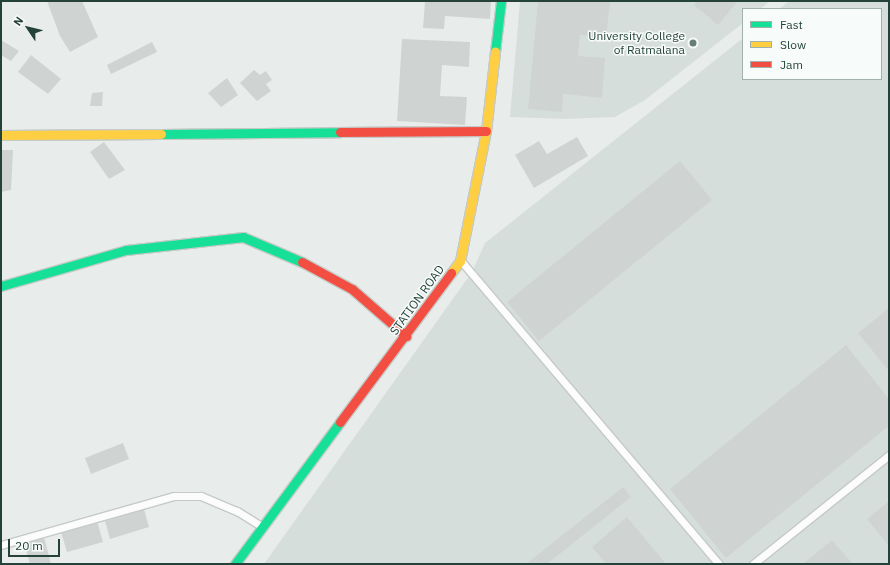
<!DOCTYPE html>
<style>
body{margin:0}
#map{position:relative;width:890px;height:565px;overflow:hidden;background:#e8edeb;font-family:"IBM Plex Sans",sans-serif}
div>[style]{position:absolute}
.built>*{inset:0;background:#d6dedb}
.building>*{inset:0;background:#cfd4d2}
.roads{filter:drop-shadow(1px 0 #c5cac8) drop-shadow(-1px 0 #c5cac8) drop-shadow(0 1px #c5cac8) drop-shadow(0 -1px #c5cac8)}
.lane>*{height:7px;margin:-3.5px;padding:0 3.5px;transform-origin:3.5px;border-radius:3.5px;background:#fcfcfc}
.fast>*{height:9px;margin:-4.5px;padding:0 4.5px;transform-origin:4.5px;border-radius:4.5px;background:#16e098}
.slow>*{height:9px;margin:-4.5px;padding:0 4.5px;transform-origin:4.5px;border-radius:4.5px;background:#ffcf43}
.jam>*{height:9px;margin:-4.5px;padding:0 4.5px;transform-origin:4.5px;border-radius:4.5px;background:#f24e42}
.dots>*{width:11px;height:11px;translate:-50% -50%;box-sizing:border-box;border:2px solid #f7fbf9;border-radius:50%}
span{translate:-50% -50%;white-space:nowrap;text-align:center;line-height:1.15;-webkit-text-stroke:3px #f7fbf9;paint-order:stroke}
.poi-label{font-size:12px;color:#24423a}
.right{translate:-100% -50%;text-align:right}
.street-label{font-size:12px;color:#24423a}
.frame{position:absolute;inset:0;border:2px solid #24423a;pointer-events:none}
.legend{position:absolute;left:742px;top:8px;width:140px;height:72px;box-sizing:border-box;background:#f7fbf9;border:1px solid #a3b1ad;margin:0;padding:5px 7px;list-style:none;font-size:12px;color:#24423a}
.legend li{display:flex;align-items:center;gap:8px;height:20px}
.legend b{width:20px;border:1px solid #a3b1ad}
.north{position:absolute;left:8px;top:8px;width:40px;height:40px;-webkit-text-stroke:3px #f7fbf9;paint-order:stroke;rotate:305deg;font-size:11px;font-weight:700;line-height:16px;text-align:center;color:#24423a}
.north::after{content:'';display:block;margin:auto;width:14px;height:18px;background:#24423a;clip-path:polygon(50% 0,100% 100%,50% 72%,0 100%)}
.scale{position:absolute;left:8px;top:539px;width:52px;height:18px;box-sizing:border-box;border:2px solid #24423a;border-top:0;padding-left:5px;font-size:12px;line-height:14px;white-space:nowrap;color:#24423a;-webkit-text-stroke:3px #f7fbf9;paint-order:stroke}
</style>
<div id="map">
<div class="built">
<i style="clip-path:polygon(520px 1px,770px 1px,760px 9px,743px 9px,743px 23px,645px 100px,615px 117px,565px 119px,510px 117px)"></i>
<i style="clip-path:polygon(789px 1px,889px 1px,889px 564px,264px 564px,472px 272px,485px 243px,743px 38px,743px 79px,881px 79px,881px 9px,779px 9px)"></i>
</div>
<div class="building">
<i style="clip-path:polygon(47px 1px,82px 1px,98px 37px,70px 52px,60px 36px)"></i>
<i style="clip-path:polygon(425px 1px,491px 1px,490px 19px,445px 16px,444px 29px,423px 28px)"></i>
<i style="clip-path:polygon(538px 1px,610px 2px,606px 38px,580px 35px,578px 56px,605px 58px,602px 98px,563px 94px,562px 112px,528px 109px)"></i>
<i style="clip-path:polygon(697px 1px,738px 1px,718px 25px,694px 5px)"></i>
<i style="clip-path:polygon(402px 39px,470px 42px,469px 67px,442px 65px,440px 96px,467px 97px,465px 125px,397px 121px)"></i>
<i style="clip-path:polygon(1px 40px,19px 51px,11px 61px,1px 55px)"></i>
<i style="clip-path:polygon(152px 42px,157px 52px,111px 74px,107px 65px)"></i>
<i style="clip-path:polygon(31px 55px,61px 79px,48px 94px,18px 72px)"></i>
<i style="clip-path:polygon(254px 70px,260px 75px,266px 71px,272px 80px,266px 84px,271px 91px,257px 101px,240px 83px)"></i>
<i style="clip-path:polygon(227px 78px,238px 95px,221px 107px,208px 93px)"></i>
<i style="clip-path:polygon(103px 92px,102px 106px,90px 106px,92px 93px)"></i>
<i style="clip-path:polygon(577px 137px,588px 156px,534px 188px,515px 155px,539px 141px,547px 154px)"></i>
<i style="clip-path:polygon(104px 142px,125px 170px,109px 179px,90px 152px)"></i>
<i style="clip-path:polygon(1px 150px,13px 150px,11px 190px,1px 192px)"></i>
<i style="clip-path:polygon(680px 161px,712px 200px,539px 341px,507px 302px)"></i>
<i style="clip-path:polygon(889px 308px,889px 371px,858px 333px)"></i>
<i style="clip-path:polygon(846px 345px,889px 399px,889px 426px,726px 558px,670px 489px)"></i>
<i style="clip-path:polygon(123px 443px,129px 459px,91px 474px,85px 458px)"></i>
<i style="clip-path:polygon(623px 487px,631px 497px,547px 564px,526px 564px)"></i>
<i style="clip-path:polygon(889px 501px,889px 546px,867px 519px)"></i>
<i style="clip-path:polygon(144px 509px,149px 527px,110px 539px,105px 521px)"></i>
<i style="clip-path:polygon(627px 517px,666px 564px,606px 564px,592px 547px)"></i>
<i style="clip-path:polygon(97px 521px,103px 542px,67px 552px,61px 532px)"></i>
<i style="clip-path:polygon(44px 537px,51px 564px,30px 564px,24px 543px)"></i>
<i style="clip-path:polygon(832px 540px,853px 564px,803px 564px)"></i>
</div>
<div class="roads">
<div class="lane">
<i style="left:461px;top:261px;width:398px;rotate:49.6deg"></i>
<i style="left:1px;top:545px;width:180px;rotate:-15.8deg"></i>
<i style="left:174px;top:496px;width:27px"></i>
<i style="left:201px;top:496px;width:39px;rotate:23deg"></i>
<i style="left:237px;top:511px;width:28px;rotate:32deg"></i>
<i style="left:753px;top:564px;width:174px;rotate:-38.7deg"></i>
</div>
<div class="fast">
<i style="left:495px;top:52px;width:51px;rotate:-83.3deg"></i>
<i style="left:161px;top:134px;width:179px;rotate:-0.6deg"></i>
<i style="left:1px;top:286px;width:130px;rotate:-16.1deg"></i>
<i style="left:126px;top:250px;width:118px;rotate:-6.3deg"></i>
<i style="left:243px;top:237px;width:64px;rotate:23deg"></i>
<i style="left:235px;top:564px;width:177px;rotate:-53.5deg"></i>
</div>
<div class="slow">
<i style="left:1px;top:135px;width:160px;rotate:-0.4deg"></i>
<i style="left:451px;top:273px;width:15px;rotate:-53deg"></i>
<i style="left:460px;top:261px;width:133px;rotate:-78.7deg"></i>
<i style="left:486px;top:131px;width:80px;rotate:-83.5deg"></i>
</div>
<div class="jam">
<i style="left:340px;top:132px;width:146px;rotate:-0.4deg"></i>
<i style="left:302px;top:262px;width:57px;rotate:28.4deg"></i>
<i style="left:352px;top:289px;width:72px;rotate:41deg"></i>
<i style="left:340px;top:422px;width:186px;rotate:-53.3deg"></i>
</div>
</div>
<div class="dots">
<i style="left:693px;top:43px;background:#697e78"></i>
</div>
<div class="poi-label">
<span class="right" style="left:685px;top:43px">University College<br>of Ratmalana</span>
</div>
<div class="street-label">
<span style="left:417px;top:300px;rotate:-54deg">STATION ROAD</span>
</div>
<div class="frame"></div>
<ul class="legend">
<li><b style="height:5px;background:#16e098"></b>Fast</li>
<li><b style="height:5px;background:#ffcf43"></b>Slow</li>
<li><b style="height:5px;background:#f24e42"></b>Jam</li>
</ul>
<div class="north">N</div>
<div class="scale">20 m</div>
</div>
